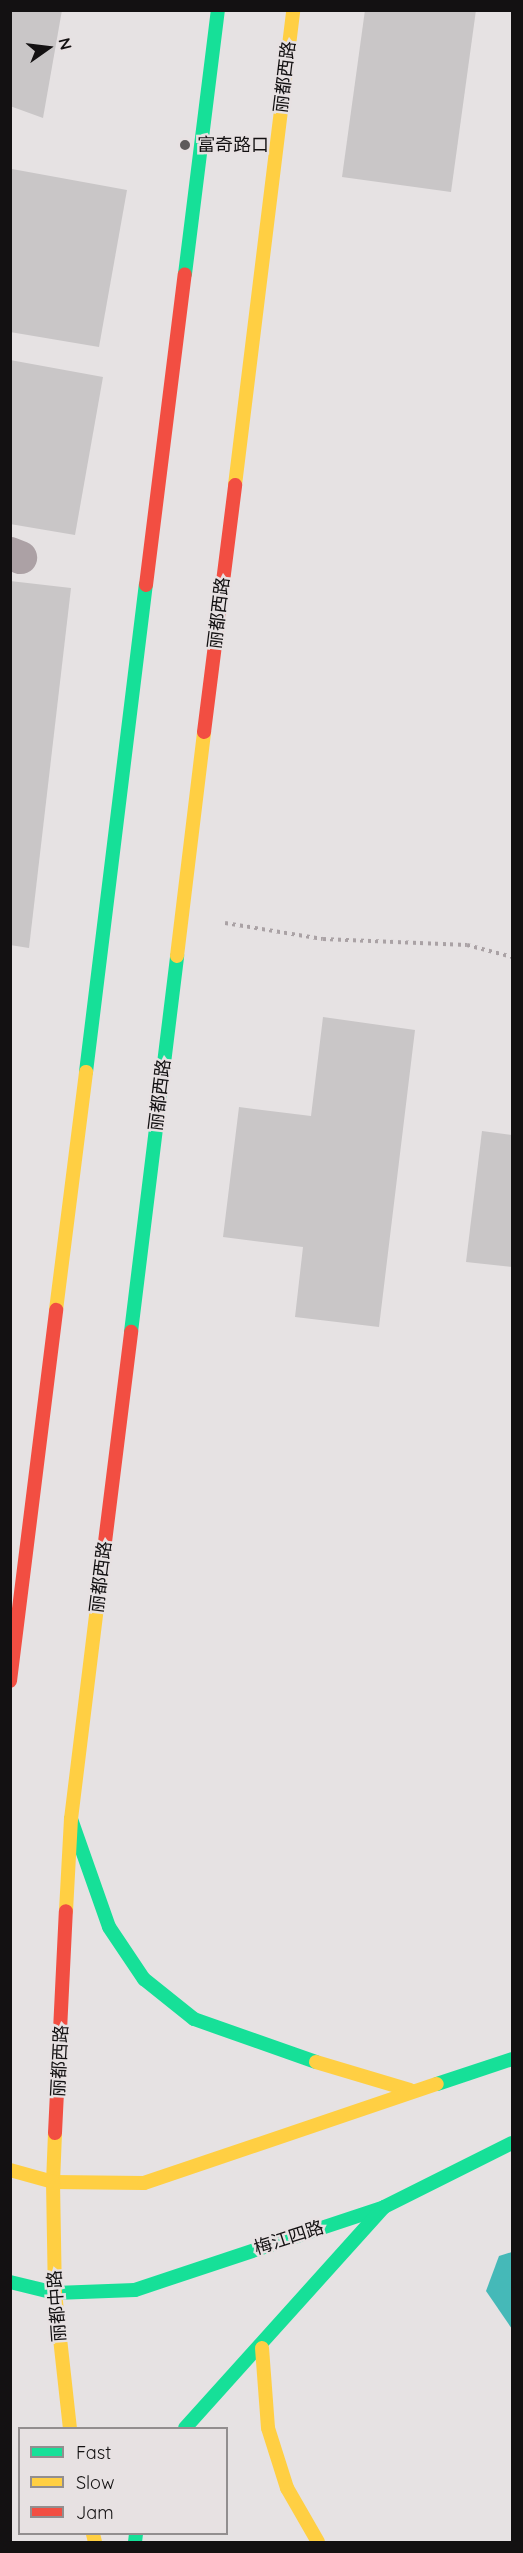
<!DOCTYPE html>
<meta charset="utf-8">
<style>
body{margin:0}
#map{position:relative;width:523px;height:2553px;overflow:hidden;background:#e6e2e3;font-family:Quicksand,"Noto Sans SC",sans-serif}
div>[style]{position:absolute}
.water>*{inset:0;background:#45b9b8}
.building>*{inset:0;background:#c9c6c7}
.path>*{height:4px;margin-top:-2px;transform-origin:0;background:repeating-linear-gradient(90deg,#aaa2a5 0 3px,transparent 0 7.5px)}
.street>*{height:33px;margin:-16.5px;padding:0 16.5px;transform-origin:16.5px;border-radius:16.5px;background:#aca1a5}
.fast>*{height:14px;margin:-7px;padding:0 7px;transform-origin:7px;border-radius:7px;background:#16e098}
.slow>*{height:14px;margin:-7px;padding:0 7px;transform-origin:7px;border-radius:7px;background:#ffcf43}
.jam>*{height:14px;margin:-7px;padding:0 7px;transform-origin:7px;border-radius:7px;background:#f24e42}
.dots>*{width:16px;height:16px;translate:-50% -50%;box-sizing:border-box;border:3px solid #e7e1e2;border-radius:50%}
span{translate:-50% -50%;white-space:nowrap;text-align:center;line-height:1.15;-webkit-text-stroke:5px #e7e1e2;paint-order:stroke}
.street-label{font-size:18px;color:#131112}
.poi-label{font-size:18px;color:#131112}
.left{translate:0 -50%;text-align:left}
.frame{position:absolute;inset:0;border:12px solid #131112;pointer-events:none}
.legend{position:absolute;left:18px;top:2427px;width:210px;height:108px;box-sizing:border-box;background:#e7e1e2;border:2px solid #928e8f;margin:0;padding:8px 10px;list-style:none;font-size:18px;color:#131112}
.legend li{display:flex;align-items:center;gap:12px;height:30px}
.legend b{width:30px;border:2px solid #928e8f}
.north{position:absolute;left:18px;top:18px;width:60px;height:60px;-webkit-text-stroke:4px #e7e1e2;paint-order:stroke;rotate:76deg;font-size:16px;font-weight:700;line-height:24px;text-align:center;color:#131112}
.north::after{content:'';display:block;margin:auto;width:21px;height:27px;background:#131112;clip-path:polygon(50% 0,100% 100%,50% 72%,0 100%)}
</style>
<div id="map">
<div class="water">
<i style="clip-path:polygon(512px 2252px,512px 2329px,486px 2291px,499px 2256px)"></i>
</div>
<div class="building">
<i style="clip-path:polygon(10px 10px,62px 10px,43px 118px,10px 106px)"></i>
<i style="clip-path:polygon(365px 10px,476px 10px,451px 192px,342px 177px)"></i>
<i style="clip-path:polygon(12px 169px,127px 190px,99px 347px,10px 332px)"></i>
<i style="clip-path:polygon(10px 360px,103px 377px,75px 535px,10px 524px)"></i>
<i style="clip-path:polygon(10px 581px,71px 588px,29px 948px,10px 945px)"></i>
<i style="clip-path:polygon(323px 1017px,415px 1030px,379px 1327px,295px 1317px,303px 1247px,223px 1237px,239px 1107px,311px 1116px)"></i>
<i style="clip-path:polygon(482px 1131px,512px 1135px,512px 1267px,466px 1262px)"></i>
</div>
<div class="path">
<i style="left:225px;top:923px;width:99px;rotate:9.3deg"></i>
<i style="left:323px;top:939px;width:144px;rotate:2.4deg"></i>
<i style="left:467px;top:945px;width:47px;rotate:14.9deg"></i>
</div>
<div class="street">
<i style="left:10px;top:553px;width:11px;rotate:22deg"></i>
</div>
<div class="fast">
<i style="left:185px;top:274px;width:266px;rotate:-82.9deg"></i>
<i style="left:86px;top:1072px;width:491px;rotate:-83deg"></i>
<i style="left:131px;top:1332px;width:379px;rotate:-83deg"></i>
<i style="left:71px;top:1819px;width:114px;rotate:70.6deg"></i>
<i style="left:109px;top:1927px;width:63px;rotate:56.1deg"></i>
<i style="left:144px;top:1979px;width:64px;rotate:38.7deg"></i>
<i style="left:194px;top:2019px;width:129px;rotate:19.4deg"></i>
<i style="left:437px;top:2084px;width:79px;rotate:-18.4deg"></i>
<i style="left:10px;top:2282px;width:46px;rotate:13.7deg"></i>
<i style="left:55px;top:2293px;width:80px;rotate:-2.1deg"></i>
<i style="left:135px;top:2290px;width:262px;rotate:-18.4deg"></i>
<i style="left:384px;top:2207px;width:143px;rotate:-26.6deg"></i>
<i style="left:185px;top:2428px;width:297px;rotate:-48deg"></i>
<i style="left:135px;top:2542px;width:8px;rotate:-83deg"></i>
</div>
<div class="slow">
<i style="left:235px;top:485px;width:479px;rotate:-83deg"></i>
<i style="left:177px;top:956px;width:226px;rotate:-83.1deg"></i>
<i style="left:56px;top:1310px;width:240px;rotate:-82.8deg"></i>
<i style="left:66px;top:1911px;width:92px;rotate:-86.9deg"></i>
<i style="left:71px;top:1819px;width:271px;rotate:-83deg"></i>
<i style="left:316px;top:2062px;width:98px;rotate:16.6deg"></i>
<i style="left:55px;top:2133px;width:49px;rotate:92.3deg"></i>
<i style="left:53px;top:2182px;width:91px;rotate:0.6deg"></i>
<i style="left:144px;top:2183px;width:309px;rotate:-18.7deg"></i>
<i style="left:10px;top:2170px;width:45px;rotate:15.6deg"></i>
<i style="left:53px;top:2182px;width:111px;rotate:89deg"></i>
<i style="left:55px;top:2293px;width:136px;rotate:83.7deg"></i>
<i style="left:262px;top:2348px;width:80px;rotate:85.7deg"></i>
<i style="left:268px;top:2428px;width:63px;rotate:72.4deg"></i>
<i style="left:287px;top:2488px;width:62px;rotate:60.1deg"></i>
<i style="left:93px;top:2534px;width:8px;rotate:76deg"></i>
</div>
<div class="jam">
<i style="left:146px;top:585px;width:313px;rotate:-82.9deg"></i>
<i style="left:204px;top:732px;width:249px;rotate:-82.8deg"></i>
<i style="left:104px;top:1550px;width:220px;rotate:-82.9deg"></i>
<i style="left:10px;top:1681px;width:374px;rotate:-82.9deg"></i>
<i style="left:55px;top:2133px;width:222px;rotate:-87.2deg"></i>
</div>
<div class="dots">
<i style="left:185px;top:145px;background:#5d5a5b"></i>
</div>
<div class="street-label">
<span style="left:285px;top:77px;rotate:-83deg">丽都西路</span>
<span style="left:219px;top:613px;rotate:-83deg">丽都西路</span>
<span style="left:160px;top:1095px;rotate:-83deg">丽都西路</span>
<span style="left:101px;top:1577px;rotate:-83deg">丽都西路</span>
<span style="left:60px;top:2061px;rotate:-87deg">丽都西路</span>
<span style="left:289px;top:2238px;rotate:-18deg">梅江四路</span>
<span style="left:57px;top:2306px;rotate:-94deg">丽都中路</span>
</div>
<div class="poi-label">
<span class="left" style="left:197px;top:145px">富奇路口</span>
</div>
<div class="frame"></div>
<ul class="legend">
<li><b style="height:8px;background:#16e098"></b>Fast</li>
<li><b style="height:8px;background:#ffcf43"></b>Slow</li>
<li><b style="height:8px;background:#f24e42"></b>Jam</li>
</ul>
<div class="north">N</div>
</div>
